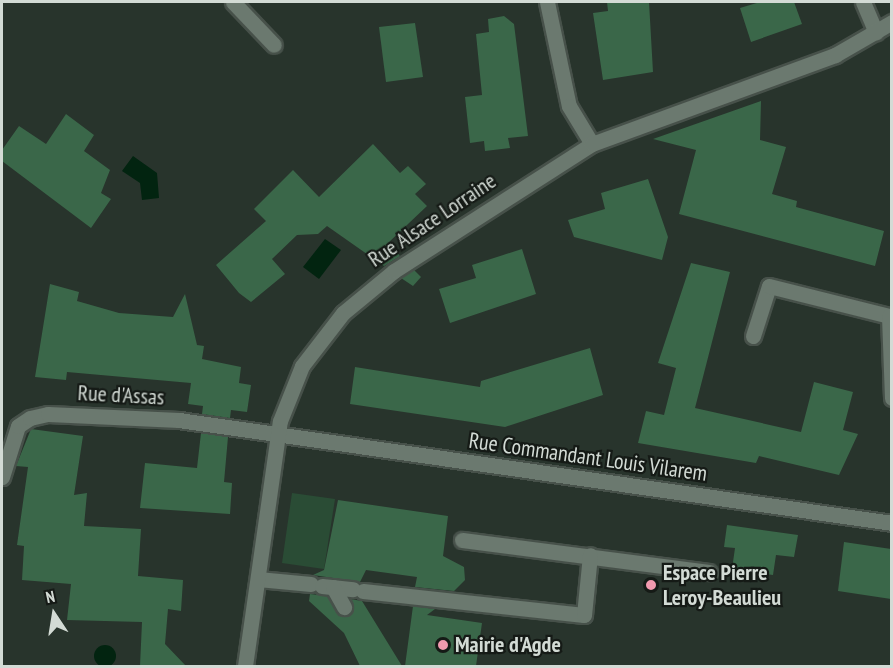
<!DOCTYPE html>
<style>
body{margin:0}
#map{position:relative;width:893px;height:668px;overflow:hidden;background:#28342c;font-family:"PT Sans Narrow",sans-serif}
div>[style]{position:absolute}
.green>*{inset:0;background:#2a4c35}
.water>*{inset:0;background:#022410}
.round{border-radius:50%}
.building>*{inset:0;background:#3a6749}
.roads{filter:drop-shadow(2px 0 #47514a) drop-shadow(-2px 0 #47514a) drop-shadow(0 2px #47514a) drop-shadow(0 -2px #47514a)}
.lane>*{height:15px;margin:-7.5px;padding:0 7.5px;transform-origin:7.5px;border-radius:7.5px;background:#6b796f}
.street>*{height:15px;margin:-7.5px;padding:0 7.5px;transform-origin:7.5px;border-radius:7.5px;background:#6b796f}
.dots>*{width:16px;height:16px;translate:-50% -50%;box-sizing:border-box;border:3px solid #151a16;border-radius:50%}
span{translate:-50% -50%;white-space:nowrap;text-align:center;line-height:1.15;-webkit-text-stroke:4.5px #151a16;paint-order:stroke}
.street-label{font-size:22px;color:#d3dbd5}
.poi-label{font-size:22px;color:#d3dbd5;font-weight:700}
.left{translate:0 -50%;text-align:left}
.frame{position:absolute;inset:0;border:3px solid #d3dbd5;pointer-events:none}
.north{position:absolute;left:24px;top:584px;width:60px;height:60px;-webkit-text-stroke:4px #151a16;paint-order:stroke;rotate:348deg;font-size:16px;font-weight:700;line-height:24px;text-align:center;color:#d3dbd5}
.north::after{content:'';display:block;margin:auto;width:21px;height:27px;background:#d3dbd5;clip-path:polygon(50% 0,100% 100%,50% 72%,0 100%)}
</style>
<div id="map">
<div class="green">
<i style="clip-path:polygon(292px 493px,335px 499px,324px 569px,282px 563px)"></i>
</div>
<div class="water">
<i style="clip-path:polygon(133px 156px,157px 173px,159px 198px,142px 200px,140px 183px,122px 171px)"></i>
<i style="clip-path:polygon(325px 239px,341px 250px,319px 279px,303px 267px)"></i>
<i class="round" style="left:94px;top:645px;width:22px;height:22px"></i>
</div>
<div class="building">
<i style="clip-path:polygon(607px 2px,649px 2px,653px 72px,603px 80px,593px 13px,608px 11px)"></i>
<i style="clip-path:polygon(760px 2px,794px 2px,802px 24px,751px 42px,740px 8px)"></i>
<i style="clip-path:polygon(504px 16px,514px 24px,528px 136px,508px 138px,510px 148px,485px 151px,484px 141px,470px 143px,465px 97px,482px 95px,476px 34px,489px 32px,488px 19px)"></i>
<i style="clip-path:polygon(415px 23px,423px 77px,386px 82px,379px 27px)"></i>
<i style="clip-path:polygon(761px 101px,760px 140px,786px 147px,772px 194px,797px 201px,796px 207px,884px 231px,875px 266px,679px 214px,696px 150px,653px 139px)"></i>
<i style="clip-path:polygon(66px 114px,94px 135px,84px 151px,110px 170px,101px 193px,111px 199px,91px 228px,2px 161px,2px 150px,19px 126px,46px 144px)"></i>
<i style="clip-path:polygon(373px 144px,400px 173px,408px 166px,426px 184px,415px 194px,427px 206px,388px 243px,400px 256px,384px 266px,327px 226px,318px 234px,297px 235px,272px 259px,285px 274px,251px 302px,239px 293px,216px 265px,266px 221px,254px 209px,293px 170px,319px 197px)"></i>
<i style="clip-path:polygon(648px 179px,668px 237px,662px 260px,574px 237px,568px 220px,605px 209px,601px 193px)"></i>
<i style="clip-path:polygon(522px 249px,536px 294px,450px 323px,439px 289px,476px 278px,472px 265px)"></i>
<i style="clip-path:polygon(691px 263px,730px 272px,695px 408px,801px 432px,814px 382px,853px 392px,843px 430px,858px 434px,839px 475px,759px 456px,756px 463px,638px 443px,646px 411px,664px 415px,676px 368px,658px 363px)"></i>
<i style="clip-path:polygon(414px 270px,421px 277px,413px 286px,401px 278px)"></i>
<i style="clip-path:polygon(50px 284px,79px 292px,77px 301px,119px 313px,173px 317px,185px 294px,197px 345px,204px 346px,202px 359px,241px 367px,239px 383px,251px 385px,247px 412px,231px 410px,230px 418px,202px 414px,203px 406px,188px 404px,191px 383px,67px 372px,66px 380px,35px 377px)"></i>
<i style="clip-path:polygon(590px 348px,603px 395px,505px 427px,350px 404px,355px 367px,480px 387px,481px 381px)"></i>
<i style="clip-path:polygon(31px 429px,83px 436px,74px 495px,87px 493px,84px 526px,141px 529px,138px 576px,183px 580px,181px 611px,168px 609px,165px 644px,186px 666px,140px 666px,142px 622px,67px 620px,71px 584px,22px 580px,24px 546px,17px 545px,28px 467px,16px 466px)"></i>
<i style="clip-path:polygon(201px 433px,228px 437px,224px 482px,232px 483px,230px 514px,140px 508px,145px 463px,197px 468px)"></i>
<i style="clip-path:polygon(338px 500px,448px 516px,443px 556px,464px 567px,465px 580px,454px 591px,415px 587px,417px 577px,366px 570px,360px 582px,313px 575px,324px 570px)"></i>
<i style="clip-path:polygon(727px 525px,798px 535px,794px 557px,776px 555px,773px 575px,732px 569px,735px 548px,724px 547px)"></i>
<i style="clip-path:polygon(844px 542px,891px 549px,891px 599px,838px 591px)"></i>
<i style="clip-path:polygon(310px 594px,327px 596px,343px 617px,353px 612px,350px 599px,362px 601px,402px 666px,360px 666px,344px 633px,309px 601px)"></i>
<i style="clip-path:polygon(413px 606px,435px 609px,427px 615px,482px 623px,476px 666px,405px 666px)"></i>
</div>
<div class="roads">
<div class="lane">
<i style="left:462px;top:540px;width:249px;rotate:7.4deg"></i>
<i style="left:258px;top:579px;width:53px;rotate:5.4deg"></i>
<i style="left:322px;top:586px;width:31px;rotate:6deg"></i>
<i style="left:333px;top:587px;width:23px;rotate:61deg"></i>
<i style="left:363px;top:591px;width:222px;rotate:6.2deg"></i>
<i style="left:584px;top:615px;width:60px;rotate:-84.3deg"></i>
</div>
<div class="street">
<i style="left:233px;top:2px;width:59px;rotate:46.4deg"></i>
<i style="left:547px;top:2px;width:106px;rotate:78.1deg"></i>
<i style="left:569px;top:106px;width:44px;rotate:58.8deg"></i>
<i style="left:863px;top:2px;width:33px;rotate:67deg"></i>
<i style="left:753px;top:336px;width:52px;rotate:-72.3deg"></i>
<i style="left:769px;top:286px;width:124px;rotate:14deg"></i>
<i style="left:889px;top:316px;width:82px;rotate:87.9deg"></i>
<i style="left:2px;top:477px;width:53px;rotate:-72.6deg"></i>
<i style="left:18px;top:426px;width:14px;rotate:-34deg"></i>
<i style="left:30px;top:418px;width:18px;rotate:-13deg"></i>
<i style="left:48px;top:414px;width:131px;rotate:2.6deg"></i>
<i style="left:179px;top:420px;width:720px;rotate:8.22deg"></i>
<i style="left:245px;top:666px;width:247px;rotate:-81.9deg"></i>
<i style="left:280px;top:421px;width:59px;rotate:-68.2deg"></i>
<i style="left:302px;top:366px;width:67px;rotate:-52.3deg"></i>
<i style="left:343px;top:313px;width:66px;rotate:-39.5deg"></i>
<i style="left:394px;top:271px;width:235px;rotate:-32.7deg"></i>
<i style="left:592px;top:144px;width:259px;rotate:-20.1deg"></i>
<i style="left:835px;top:55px;width:66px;rotate:-30.1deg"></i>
</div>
</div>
<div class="dots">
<i style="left:651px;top:585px;background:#f29aaf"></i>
<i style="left:443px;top:645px;background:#f29aaf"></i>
</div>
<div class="street-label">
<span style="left:432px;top:220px;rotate:-34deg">Rue Alsace Lorraine</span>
<span style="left:121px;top:395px;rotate:3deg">Rue d'Assas</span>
<span style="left:588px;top:457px;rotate:8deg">Rue Commandant Louis Vilarem</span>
</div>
<div class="poi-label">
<span class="left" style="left:663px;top:585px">Espace Pierre<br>Leroy-Beaulieu</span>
<span class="left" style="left:455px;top:645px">Mairie d'Agde</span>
</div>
<div class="frame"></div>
<div class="north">N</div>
</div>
